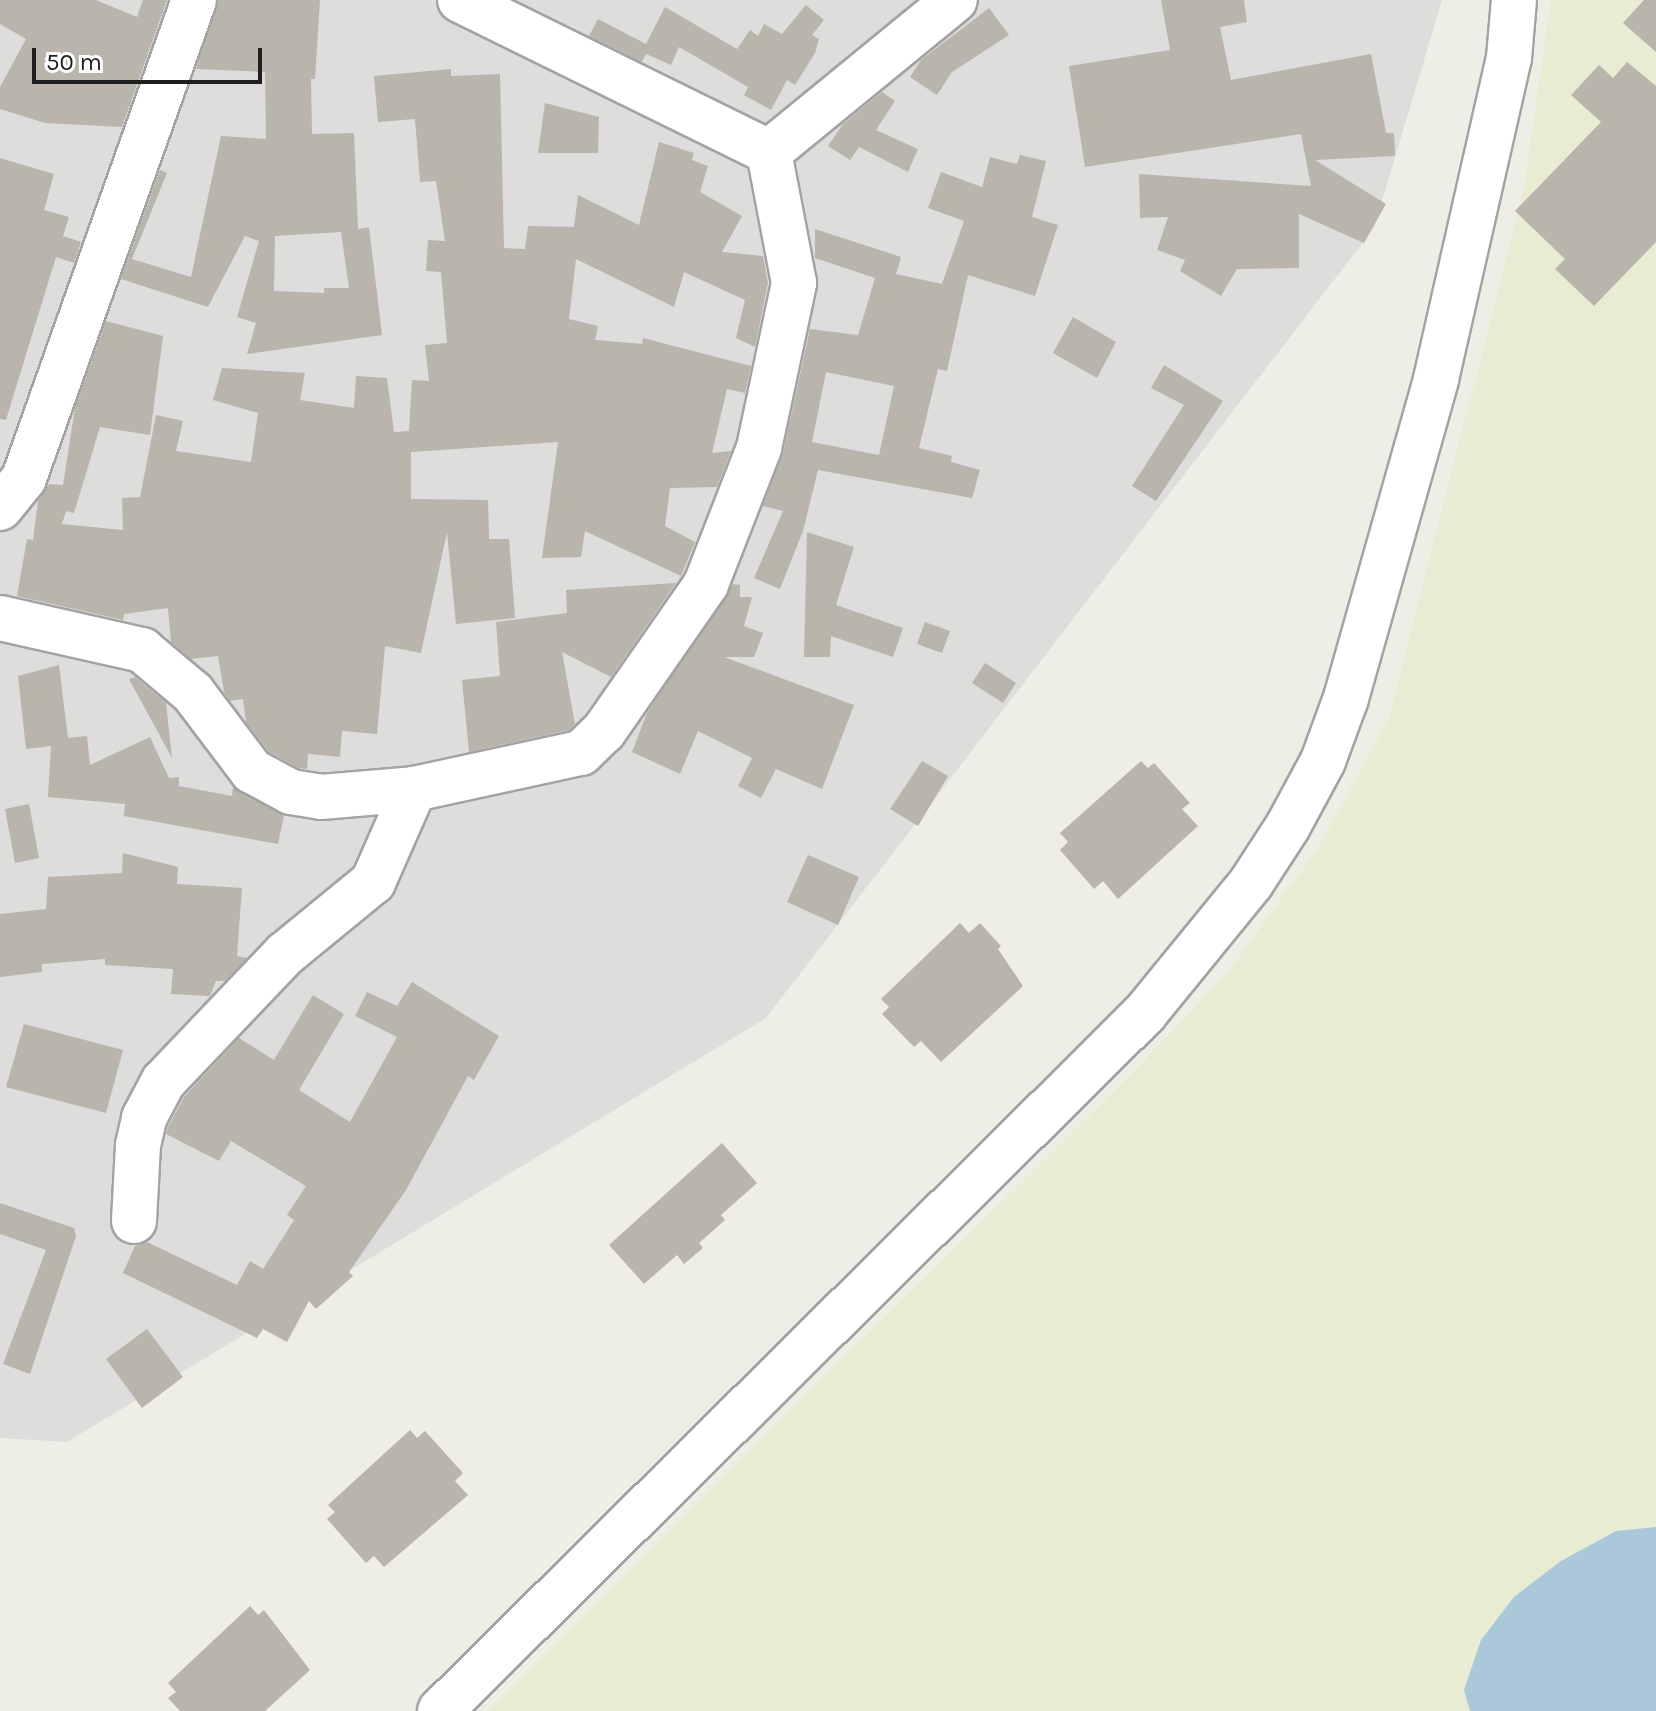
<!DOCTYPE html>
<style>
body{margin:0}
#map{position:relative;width:1656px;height:1711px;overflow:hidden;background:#efeee6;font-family:Karla,sans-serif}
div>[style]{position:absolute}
.residential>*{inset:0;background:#dddddc}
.farmland>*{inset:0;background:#e7ecd3}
.water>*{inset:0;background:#aac8d9}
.building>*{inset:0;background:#b9b4ac}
.roads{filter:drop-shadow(2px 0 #a3a3a3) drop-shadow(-2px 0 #a3a3a3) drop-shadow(0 2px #a3a3a3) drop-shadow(0 -2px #a3a3a3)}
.minor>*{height:44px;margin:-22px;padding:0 22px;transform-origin:22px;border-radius:22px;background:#fff}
span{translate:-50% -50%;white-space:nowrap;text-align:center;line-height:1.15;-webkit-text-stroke:6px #fff;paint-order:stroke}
.scale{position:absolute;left:32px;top:48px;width:230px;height:36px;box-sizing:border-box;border:4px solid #1f1f1f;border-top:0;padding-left:10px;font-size:24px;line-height:28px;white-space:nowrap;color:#1f1f1f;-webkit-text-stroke:6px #fff;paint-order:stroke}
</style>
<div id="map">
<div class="residential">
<i style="clip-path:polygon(0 0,1442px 0,1374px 228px,766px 1018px,67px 1442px,0 1438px)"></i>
</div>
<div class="farmland">
<i style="clip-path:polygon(1551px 0,1656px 0,1656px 1527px,1616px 1531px,1561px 1561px,1464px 1690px,1470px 1711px,487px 1711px,1140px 1065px,1225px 976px,1319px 847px,1389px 718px,1524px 188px)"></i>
</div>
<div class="water">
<i style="clip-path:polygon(1656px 1527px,1656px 1711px,1470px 1711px,1464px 1690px,1481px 1640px,1514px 1597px,1561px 1561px,1616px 1531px)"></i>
</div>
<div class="building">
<i style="clip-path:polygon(0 0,96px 0,137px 17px,143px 0,167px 0,122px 127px,45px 123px,0 109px,0 87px,26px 39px,0 24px)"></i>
<i style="clip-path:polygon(evenodd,218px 0,320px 0,315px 79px,311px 79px,312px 134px,354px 133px,358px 229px,369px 227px,382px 335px,247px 354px,256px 323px,237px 317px,259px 241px,245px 236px,208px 307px,121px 279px,160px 170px,167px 173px,132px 259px,191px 277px,221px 136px,266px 139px,265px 72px,196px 69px,218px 0,341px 232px,349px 288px,324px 288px,324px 293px,274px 291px,275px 236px,341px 232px)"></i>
<i style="clip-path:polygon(1161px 0,1244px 0,1247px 22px,1220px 27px,1231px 80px,1371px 54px,1386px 133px,1394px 133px,1395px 156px,1315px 160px,1386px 204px,1364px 243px,1299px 214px,1299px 268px,1237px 269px,1221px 296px,1180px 271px,1185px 260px,1157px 250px,1168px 217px,1140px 218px,1139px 174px,1311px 186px,1301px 134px,1085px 167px,1069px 66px,1170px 50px)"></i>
<i style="clip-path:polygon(1644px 0,1656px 0,1656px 52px,1623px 23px)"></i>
<i style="clip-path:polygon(806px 5px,824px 20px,812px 35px,819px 39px,815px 53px,795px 85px,787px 80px,771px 110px,744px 95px,748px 87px,679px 47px,671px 65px,646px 54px,642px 62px,589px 36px,598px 19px,646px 44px,665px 7px,737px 49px,750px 30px,758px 36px,764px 24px,782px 34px)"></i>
<i style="clip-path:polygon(989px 8px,1009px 35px,952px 72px,937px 95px,910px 77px,921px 60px)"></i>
<i style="clip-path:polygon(1627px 62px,1656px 86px,1656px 242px,1594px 306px,1555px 269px,1565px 259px,1515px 211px,1601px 122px,1571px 95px,1599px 65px,1613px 78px)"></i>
<i style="clip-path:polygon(451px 69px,451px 76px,500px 74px,504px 248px,525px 249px,528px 226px,574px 227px,578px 195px,639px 225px,659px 142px,694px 153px,692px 160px,708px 166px,700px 192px,742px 216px,722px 252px,763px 256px,768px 283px,755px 347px,736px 338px,745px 300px,684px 272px,674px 307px,576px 259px,569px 319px,598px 326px,595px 340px,642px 344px,643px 338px,751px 366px,745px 393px,727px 389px,712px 453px,731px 451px,717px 487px,670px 488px,665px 526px,695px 542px,681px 576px,585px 531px,581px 557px,542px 558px,558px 442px,411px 452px,411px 499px,488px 500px,489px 539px,509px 539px,515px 618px,456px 624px,447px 532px,421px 653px,385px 646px,377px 734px,342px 731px,340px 757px,308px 754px,307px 769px,299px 768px,269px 752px,246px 722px,243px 699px,230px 701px,224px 692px,218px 656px,191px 659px,171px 642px,168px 608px,124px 614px,123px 620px,17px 596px,27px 539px,33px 540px,38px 501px,49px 484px,63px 485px,75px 408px,106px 321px,163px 336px,150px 435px,100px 427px,74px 513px,66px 511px,62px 524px,123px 530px,122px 498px,140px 497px,156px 415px,183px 421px,176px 451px,251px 462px,258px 413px,213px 400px,222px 368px,305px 373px,300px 400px,354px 408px,356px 376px,387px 378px,394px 432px,409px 431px,412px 380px,429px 381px,425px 345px,447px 343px,441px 272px,426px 271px,428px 240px,445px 241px,436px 181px,420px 182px,415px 119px,378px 122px,374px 76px)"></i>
<i style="clip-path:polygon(882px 92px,895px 101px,876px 130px,918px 149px,908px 172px,859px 147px,850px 160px,828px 146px,843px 124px)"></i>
<i style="clip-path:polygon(545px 103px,599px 117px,598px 153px,538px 153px)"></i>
<i style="clip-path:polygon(evenodd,1020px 155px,1046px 161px,1032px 217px,1058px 225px,1035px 296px,968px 275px,947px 371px,938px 369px,919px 448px,952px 456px,951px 462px,980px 470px,972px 498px,818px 470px,803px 531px,780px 589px,754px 578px,783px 511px,763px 506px,783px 453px,810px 329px,858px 335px,875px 278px,815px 258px,815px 229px,901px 257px,896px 274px,942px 284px,964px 221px,928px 208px,941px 172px,982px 187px,990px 157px,1017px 164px,1020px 155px,826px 372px,894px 386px,879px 455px,812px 442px,826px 372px)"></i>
<i style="clip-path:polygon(0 158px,54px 174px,44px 210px,69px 217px,63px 236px,81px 242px,74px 263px,56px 257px,6px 420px,0 419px)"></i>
<i style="clip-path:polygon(1073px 317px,1116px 342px,1097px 378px,1053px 353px)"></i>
<i style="clip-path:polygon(1164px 365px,1223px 401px,1156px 501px,1132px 486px,1184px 405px,1151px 388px)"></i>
<i style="clip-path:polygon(807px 532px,854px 547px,836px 605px,903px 628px,893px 657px,831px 636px,830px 657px,804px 657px)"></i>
<i style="clip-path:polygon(676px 583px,611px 677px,562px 652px,575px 724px,569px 730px,469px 752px,462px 680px,500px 676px,496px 622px,567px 613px,566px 590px)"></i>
<i style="clip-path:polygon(733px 584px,740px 585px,740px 597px,752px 597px,744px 626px,763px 633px,754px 657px,724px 657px,854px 705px,822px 789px,776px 769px,761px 798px,738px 786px,752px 758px,698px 731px,680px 774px,632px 752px,647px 713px)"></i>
<i style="clip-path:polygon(925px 622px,950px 631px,942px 653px,917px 644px)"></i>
<i style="clip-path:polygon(985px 663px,1016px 683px,1003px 703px,972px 683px)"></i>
<i style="clip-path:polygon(59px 665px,68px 738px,87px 736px,90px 765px,150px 737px,169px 778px,179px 777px,179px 786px,232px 796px,233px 787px,284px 816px,278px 844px,124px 816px,125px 804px,48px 797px,51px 746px,26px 749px,18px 676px)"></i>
<i style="clip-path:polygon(135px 677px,166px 703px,172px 758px,129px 679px)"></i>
<i style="clip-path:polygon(922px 761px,948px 776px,918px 826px,890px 809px)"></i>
<i style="clip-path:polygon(1141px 761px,1148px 768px,1154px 763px,1190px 803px,1182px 809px,1198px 826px,1118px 899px,1103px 881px,1094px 889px,1060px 850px,1068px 842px,1060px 833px)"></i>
<i style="clip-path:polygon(29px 804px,39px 858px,15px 863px,5px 809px)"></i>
<i style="clip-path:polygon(123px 853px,178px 867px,177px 884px,242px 888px,237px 956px,247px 958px,225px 981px,216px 981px,210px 996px,171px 994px,173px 969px,105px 965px,105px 959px,42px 964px,42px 972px,0 977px,0 914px,46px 909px,48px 877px,122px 873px)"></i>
<i style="clip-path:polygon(808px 855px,859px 877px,838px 925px,787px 902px)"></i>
<i style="clip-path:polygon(960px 923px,969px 933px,980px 923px,1001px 946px,998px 949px,1023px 986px,941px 1062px,921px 1041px,914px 1047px,882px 1014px,889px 1007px,881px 999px)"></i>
<i style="clip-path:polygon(412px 982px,499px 1036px,474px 1080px,468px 1076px,406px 1190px,349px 1272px,353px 1276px,316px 1309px,309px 1301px,287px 1342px,263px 1329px,257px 1338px,123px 1273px,135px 1246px,147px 1242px,237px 1285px,250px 1261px,263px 1269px,294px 1220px,287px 1215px,306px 1186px,231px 1141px,219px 1161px,166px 1134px,168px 1127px,184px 1097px,239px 1038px,274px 1060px,313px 995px,344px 1014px,299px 1090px,350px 1122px,397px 1037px,355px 1016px,367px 992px,397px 1006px)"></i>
<i style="clip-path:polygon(24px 1024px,123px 1050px,106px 1113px,6px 1087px)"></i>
<i style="clip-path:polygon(722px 1143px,757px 1183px,721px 1215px,725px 1220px,699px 1243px,703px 1248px,684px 1264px,677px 1255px,644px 1284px,609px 1245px)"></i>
<i style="clip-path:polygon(0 1203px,74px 1228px,76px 1236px,30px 1374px,3px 1364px,46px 1250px,0 1234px)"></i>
<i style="clip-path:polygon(147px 1329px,183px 1377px,142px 1408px,106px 1359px)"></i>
<i style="clip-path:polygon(410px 1430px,417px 1438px,425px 1431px,463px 1473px,455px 1481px,468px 1495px,384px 1567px,374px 1556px,366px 1563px,327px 1519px,335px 1512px,328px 1505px)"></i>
<i style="clip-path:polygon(250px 1606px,258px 1615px,264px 1610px,310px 1670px,265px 1711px,180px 1711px,168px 1698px,176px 1692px,168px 1683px)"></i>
</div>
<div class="roads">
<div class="minor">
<i style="left:460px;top:0;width:344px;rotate:26.2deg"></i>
<i style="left:769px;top:152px;width:240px;rotate:-39.3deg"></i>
<i style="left:0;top:508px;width:38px;rotate:-51deg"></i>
<i style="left:24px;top:478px;width:507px;rotate:-70.42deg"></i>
<i style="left:0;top:618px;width:146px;rotate:12.7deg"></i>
<i style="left:142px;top:650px;width:67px;rotate:40.1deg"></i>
<i style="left:193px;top:693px;width:98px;rotate:52.9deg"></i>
<i style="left:252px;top:771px;width:44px;rotate:28.3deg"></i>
<i style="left:291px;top:792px;width:30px;rotate:9deg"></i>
<i style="left:321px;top:797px;width:93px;rotate:-4.9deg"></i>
<i style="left:414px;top:789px;width:171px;rotate:-12.2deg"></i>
<i style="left:581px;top:753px;width:32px;rotate:-44deg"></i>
<i style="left:604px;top:731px;width:179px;rotate:-55.2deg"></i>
<i style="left:706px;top:584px;width:146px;rotate:-68.7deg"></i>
<i style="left:759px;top:448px;width:169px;rotate:-78deg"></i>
<i style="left:794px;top:283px;width:133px;rotate:-100.8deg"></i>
<i style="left:134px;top:1221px;width:76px;rotate:-87deg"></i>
<i style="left:138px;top:1145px;width:28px;rotate:-77deg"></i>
<i style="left:144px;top:1118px;width:41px;rotate:-62.2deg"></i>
<i style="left:163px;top:1082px;width:177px;rotate:-46.4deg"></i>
<i style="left:285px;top:954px;width:114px;rotate:-39.3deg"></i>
<i style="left:373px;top:882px;width:102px;rotate:-66.2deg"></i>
<i style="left:440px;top:1711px;width:992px;rotate:-44.71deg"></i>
<i style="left:1145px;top:1013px;width:168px;rotate:-50.8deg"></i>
<i style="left:1251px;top:883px;width:68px;rotate:-57deg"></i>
<i style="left:1288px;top:826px;width:74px;rotate:-61.7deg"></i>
<i style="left:1323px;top:761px;width:67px;rotate:-69.9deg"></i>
<i style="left:1346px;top:698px;width:331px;rotate:-74.2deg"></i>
<i style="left:1436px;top:379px;width:329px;rotate:-77.2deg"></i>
<i style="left:1509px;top:58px;width:58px;rotate:-85.1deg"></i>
</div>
</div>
<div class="scale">50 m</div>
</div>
